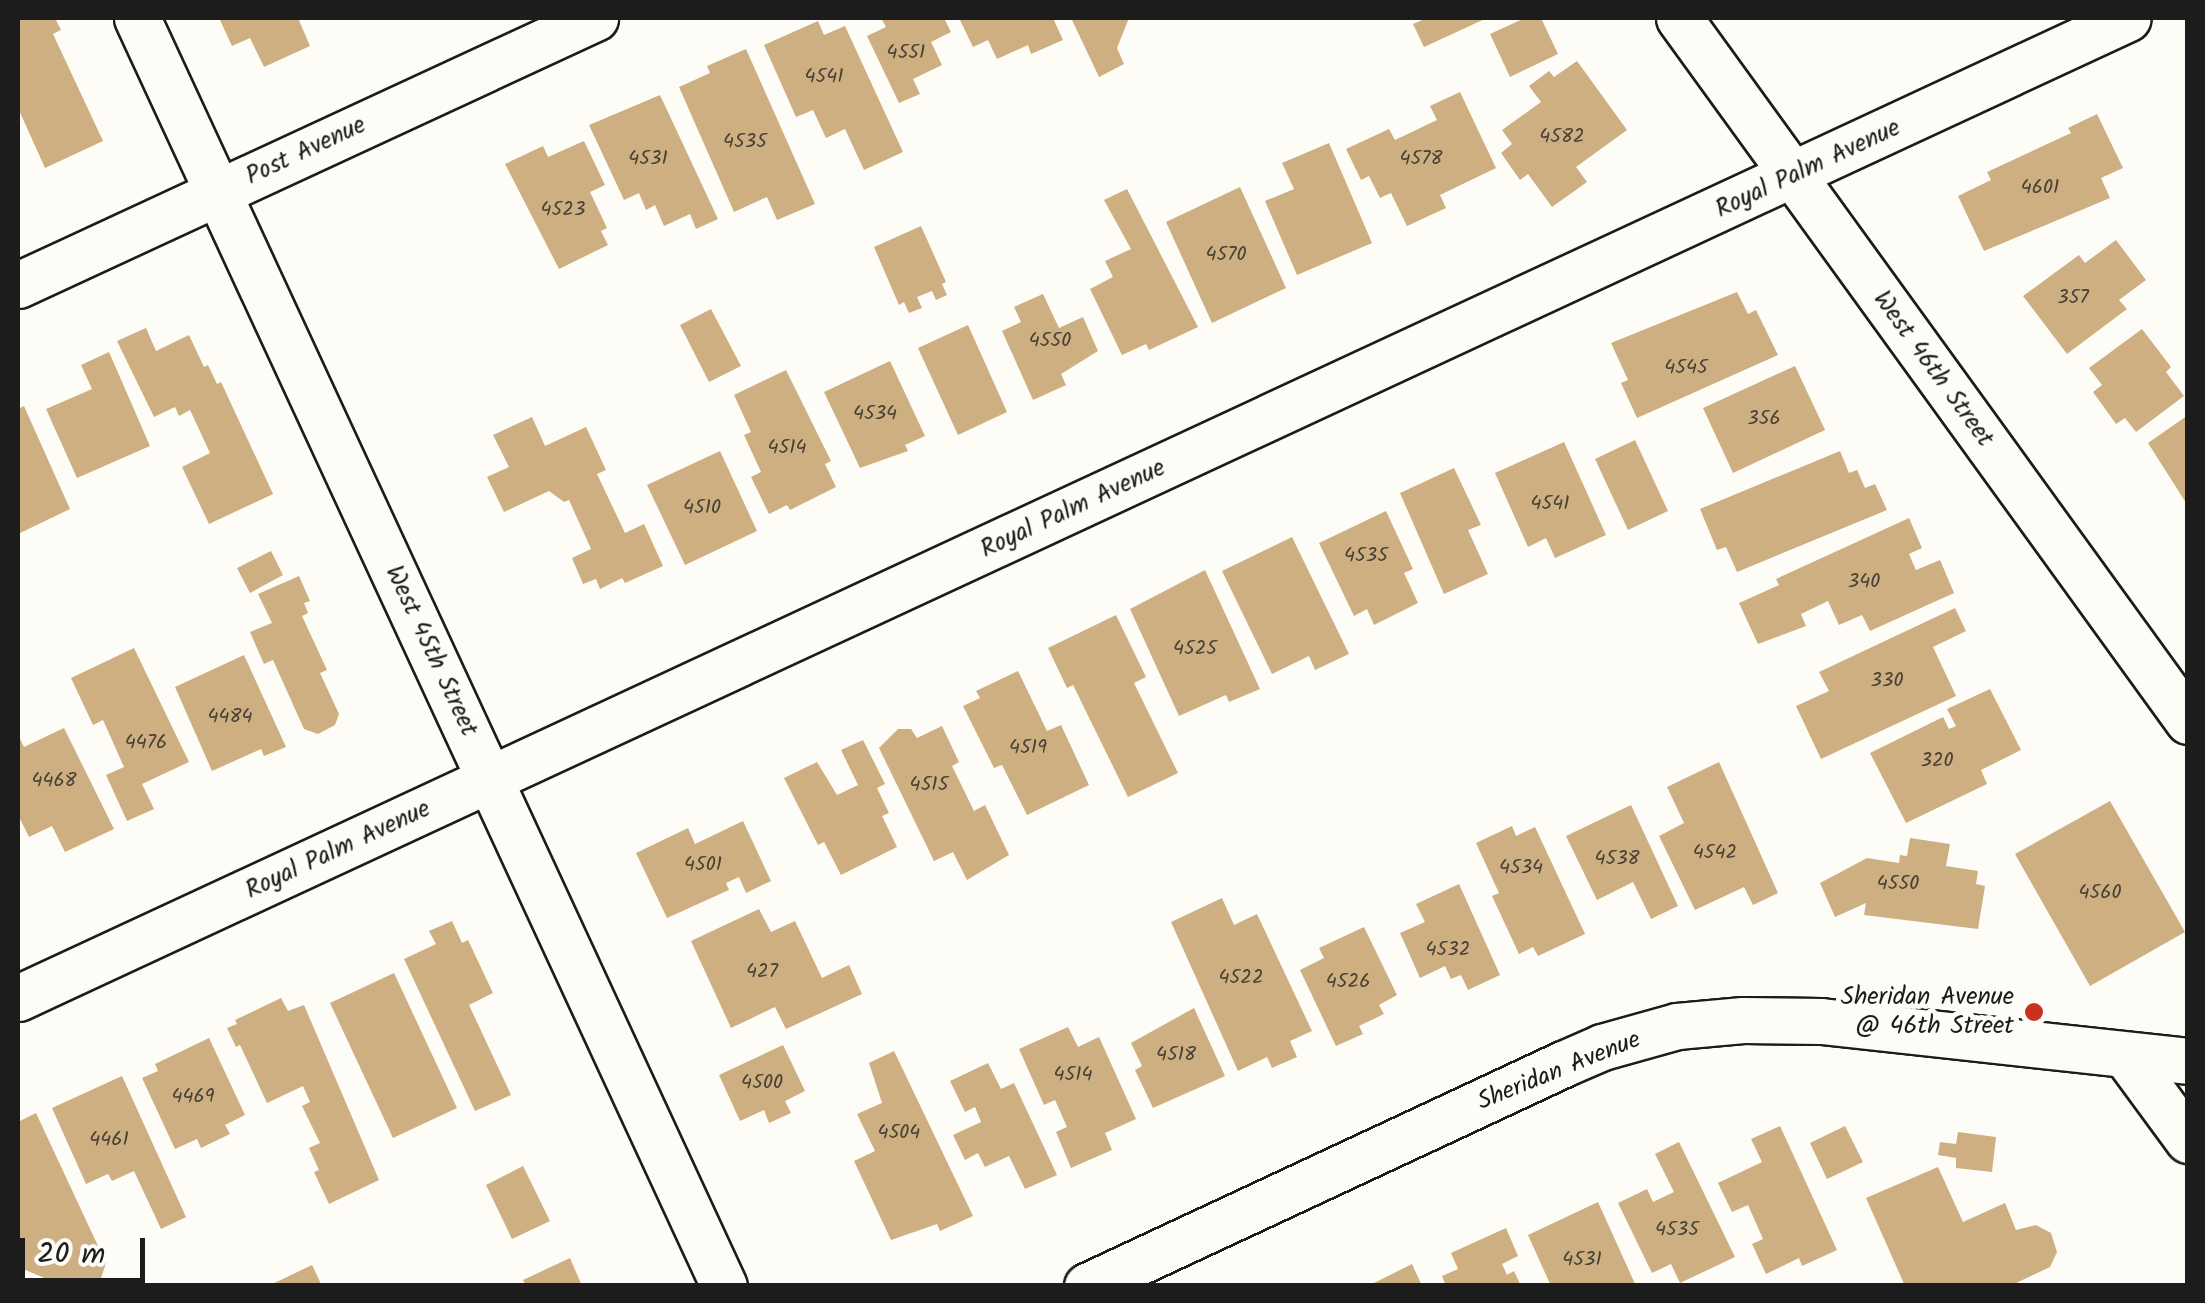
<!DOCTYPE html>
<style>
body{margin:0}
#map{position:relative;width:2205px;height:1303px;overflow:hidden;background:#fdfcf7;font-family:Kalam,sans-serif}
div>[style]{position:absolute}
.building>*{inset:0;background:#ceaf82}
.roads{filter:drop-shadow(2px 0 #1c1c1c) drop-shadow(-2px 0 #1c1c1c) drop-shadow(0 2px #1c1c1c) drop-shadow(0 -2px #1c1c1c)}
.street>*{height:45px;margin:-22.5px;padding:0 22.5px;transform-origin:22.5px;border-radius:22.5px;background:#fdfcf7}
.dots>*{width:28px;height:28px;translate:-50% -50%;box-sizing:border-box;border:5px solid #fdfcf7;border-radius:50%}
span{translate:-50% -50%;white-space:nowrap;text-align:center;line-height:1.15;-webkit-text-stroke:10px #fdfcf7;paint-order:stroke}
.number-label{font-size:20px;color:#484136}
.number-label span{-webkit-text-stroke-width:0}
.street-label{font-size:25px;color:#1c1c1c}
.poi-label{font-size:25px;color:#1c1c1c}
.right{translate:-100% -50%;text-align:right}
.frame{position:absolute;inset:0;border:20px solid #1c1c1c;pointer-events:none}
.scale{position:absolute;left:20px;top:1238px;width:125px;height:45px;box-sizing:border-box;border:5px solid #1c1c1c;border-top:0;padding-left:12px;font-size:30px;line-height:35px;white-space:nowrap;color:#1c1c1c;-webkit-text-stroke:8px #fdfcf7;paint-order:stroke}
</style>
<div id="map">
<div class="building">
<i style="clip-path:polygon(18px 18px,55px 18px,61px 30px,53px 34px,103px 141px,45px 168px,18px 108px)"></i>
<i style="clip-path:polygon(219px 18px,298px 18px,310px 46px,264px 67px,250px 38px,232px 46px)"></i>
<i style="clip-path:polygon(881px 18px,944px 18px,951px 32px,931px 42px,942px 65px,913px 79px,920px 94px,899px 103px,867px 36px,886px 27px)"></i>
<i style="clip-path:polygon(959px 18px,1053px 18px,1063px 40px,1031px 54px,1028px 45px,997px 59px,988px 40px,973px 47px)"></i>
<i style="clip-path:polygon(1071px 18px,1129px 18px,1117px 48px,1124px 64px,1099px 77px)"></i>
<i style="clip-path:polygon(1427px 18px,1487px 18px,1424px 47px,1413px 24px)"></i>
<i style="clip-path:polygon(1525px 18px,1541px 18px,1558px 54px,1510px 77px,1490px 34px)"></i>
<i style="clip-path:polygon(818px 21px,824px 35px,845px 26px,903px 152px,864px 170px,845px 129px,826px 138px,813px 110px,796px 117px,764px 45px)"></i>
<i style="clip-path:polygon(746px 49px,815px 204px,777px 220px,767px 197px,734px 212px,679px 87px,710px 73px,707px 66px)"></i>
<i style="clip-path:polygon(1577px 61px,1627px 130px,1576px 167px,1587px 182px,1552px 207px,1528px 174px,1520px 180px,1501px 153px,1512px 144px,1502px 130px,1541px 102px,1529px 86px,1549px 71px,1554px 77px)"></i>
<i style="clip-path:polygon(1460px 92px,1496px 168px,1440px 195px,1446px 208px,1407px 226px,1391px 193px,1380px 198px,1369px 176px,1361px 180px,1346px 149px,1389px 129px,1395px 140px,1437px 120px,1430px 106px)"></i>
<i style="clip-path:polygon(660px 95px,718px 219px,696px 229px,690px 214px,664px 226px,655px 205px,646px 210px,639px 193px,624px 200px,589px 125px)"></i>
<i style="clip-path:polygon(2097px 114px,2123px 168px,2101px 178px,2110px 198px,1984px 251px,1958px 196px,1991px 180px,1987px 172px,2071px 133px,2068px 128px)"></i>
<i style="clip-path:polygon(584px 141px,605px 185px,590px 192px,607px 228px,601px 231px,608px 245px,559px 269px,505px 164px,543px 146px,548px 157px)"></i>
<i style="clip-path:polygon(1329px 143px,1372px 243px,1297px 275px,1265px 201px,1294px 189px,1282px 163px)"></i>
<i style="clip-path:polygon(1240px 187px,1286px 288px,1212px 323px,1166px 222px)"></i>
<i style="clip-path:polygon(1127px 189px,1198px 327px,1149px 350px,1146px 344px,1122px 355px,1090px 289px,1113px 277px,1105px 261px,1131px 249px,1104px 200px)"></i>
<i style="clip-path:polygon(921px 226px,946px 282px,942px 284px,947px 295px,936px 300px,932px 291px,917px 297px,922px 308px,909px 313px,904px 302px,899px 305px,874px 247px)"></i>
<i style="clip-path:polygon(2116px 240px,2146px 280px,2119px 300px,2127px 309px,2067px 354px,2023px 296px,2079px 255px,2085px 263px)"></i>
<i style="clip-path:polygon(1737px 292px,1748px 314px,1756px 310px,1778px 355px,1637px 418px,1621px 383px,1628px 380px,1611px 343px)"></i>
<i style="clip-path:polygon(1043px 294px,1059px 328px,1083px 317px,1098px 351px,1061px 374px,1066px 385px,1033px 400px,1002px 331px,1021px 322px,1014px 307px)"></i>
<i style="clip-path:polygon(711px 309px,741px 366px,709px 382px,680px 325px)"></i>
<i style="clip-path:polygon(968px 325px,1007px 412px,958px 435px,918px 348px)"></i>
<i style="clip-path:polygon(146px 328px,156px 351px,189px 335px,204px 367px,208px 365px,217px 384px,221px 382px,273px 494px,209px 524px,182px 467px,210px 453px,190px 410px,179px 416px,175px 407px,154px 417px,117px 341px)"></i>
<i style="clip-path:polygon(2142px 329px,2171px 367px,2166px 372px,2184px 396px,2136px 432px,2125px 418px,2116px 424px,2093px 392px,2102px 385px,2089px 368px)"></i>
<i style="clip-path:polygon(109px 352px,150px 446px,77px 478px,46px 409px,92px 389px,81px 365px)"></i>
<i style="clip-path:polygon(890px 361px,925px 436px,905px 445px,908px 451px,860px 468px,824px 392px)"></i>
<i style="clip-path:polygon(1795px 366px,1825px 430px,1733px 473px,1703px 408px)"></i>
<i style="clip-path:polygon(786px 370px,831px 461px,825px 464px,836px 487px,790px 510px,787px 505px,769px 514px,751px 477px,761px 472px,744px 435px,751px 432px,734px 395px)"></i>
<i style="clip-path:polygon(24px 406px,70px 509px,18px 534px,18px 409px)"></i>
<i style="clip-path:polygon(2188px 415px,2188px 506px,2148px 443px)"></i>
<i style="clip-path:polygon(532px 417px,545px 446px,586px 427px,606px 470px,597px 474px,625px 533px,644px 524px,663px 566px,625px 583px,622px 578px,600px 589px,596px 579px,583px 584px,572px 558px,591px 549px,569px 500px,564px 502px,549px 491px,504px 512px,487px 477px,509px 467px,493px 435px)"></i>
<i style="clip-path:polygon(1635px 440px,1668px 511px,1628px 530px,1595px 459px)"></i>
<i style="clip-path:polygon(1564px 442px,1606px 535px,1555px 558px,1546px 538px,1528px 547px,1495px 473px)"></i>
<i style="clip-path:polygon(720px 451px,757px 531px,685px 565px,647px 485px)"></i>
<i style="clip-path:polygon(1840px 451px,1849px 473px,1857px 470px,1865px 488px,1875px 484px,1887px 510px,1737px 572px,1726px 547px,1717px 550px,1700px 509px)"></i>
<i style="clip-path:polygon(1454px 468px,1481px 525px,1468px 530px,1488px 574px,1444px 594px,1400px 493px)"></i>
<i style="clip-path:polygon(1386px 511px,1413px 569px,1404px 573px,1418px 603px,1374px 625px,1367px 609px,1354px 616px,1319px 543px)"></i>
<i style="clip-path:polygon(1909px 518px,1922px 548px,1909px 554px,1916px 570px,1940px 560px,1954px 593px,1870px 631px,1862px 615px,1839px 625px,1828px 601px,1801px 614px,1806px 626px,1758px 644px,1739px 603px,1779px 585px,1776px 579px)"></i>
<i style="clip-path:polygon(1292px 537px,1349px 654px,1315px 670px,1309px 656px,1272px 674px,1222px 571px)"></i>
<i style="clip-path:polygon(271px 551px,283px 575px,250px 593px,237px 568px)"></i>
<i style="clip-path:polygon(1205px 570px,1260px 689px,1229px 702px,1226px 695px,1179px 716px,1130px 609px)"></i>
<i style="clip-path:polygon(299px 576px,310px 601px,304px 603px,308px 613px,302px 616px,327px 670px,320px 673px,339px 714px,335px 725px,318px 734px,304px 729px,273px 660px,264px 664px,250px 632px,272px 623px,258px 594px)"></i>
<i style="clip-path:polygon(1955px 608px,1966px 631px,1933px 647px,1956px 696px,1821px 759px,1796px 706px,1829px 691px,1819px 672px)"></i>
<i style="clip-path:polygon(1116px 615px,1146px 677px,1134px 683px,1178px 773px,1128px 797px,1073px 685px,1067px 688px,1048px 648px)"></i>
<i style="clip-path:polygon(134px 648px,189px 762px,142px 784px,154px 809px,127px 821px,106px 775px,124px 767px,103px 720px,93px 725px,71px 678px)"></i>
<i style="clip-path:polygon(244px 655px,286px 747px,264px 756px,261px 749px,212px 771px,175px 687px)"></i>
<i style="clip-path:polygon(1018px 671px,1047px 731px,1061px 725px,1089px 785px,1027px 815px,1002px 765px,994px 768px,963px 706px,980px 698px,976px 691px)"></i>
<i style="clip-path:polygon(1990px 689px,2021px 750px,1981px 770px,1987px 784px,1906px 823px,1870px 753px,1943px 717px,1949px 729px,1956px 726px,1947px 709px)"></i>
<i style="clip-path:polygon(942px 726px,959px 762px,952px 766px,974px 811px,985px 805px,1009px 855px,967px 880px,953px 852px,934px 861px,879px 748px,898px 729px,911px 729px,917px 738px)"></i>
<i style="clip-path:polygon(64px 728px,114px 829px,65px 852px,52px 826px,29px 837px,18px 815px,18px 735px,24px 747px)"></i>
<i style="clip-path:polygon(863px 740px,885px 784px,877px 788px,889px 813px,882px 816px,897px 847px,841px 875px,824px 842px,818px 845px,784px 778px,817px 762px,837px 795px,858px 785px,841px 750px)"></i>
<i style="clip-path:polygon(1719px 762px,1778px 893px,1753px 905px,1744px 887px,1695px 910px,1659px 836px,1684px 823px,1667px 787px)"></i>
<i style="clip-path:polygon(2110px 801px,2185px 932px,2090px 986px,2015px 854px)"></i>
<i style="clip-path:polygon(1631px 805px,1678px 906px,1651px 919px,1633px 882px,1597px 900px,1566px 836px)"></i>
<i style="clip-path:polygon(743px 821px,771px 881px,746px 893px,739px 877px,726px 883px,729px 890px,667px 918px,636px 853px,688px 828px,695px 844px)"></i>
<i style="clip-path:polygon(1512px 826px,1516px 836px,1535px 827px,1585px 934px,1538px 956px,1533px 947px,1519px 954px,1492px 896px,1499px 893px,1476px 843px)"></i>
<i style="clip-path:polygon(1910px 838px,1950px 844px,1946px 866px,1978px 871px,1976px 884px,1985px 886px,1978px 929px,1864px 915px,1866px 903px,1835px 917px,1820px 883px,1867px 858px,1899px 863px,1900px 855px,1907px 856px)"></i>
<i style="clip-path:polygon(1459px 884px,1500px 975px,1468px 990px,1461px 975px,1451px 979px,1445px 966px,1420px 978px,1400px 933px,1425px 922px,1416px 904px)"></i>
<i style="clip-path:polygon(1222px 898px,1234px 925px,1257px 914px,1312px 1031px,1290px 1041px,1297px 1057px,1272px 1068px,1267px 1057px,1238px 1071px,1171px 922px)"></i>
<i style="clip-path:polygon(759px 909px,771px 932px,795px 921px,822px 978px,849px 965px,862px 994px,786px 1029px,775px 1007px,731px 1028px,691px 941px)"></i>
<i style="clip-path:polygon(452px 921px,462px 943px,468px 940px,493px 993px,469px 1005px,511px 1095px,475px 1111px,404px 959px,436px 944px,429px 931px)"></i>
<i style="clip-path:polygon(1364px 927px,1397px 995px,1379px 1005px,1384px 1014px,1359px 1026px,1363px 1034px,1336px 1046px,1300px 970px,1324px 958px,1319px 948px)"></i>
<i style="clip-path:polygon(394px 973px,457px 1108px,393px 1138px,330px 1003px)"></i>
<i style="clip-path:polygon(281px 998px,288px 1011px,304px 1005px,379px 1180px,329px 1204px,314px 1172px,319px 1170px,309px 1148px,320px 1143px,302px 1106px,310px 1102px,303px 1086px,267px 1103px,240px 1045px,236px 1047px,227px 1028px,237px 1024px,235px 1020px)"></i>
<i style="clip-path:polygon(1194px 1008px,1225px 1076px,1153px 1108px,1135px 1070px,1142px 1066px,1131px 1043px)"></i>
<i style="clip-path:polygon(1068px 1027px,1078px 1047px,1099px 1037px,1136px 1119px,1105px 1133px,1112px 1150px,1071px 1168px,1056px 1132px,1067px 1127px,1055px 1100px,1044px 1105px,1019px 1049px)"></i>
<i style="clip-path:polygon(209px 1038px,245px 1115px,225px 1125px,230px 1134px,201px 1148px,197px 1139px,175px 1149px,142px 1078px,158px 1071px,155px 1064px)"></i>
<i style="clip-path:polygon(783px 1045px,805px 1091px,785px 1101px,791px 1113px,769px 1123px,764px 1110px,740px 1121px,719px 1075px)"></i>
<i style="clip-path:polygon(894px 1051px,973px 1216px,940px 1231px,937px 1224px,891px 1240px,854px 1161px,875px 1151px,857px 1114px,882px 1103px,869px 1063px)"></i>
<i style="clip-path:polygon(988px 1063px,1001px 1089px,1014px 1083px,1057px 1175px,1025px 1189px,1009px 1156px,985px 1167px,978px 1153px,965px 1160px,953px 1135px,981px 1122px,975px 1107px,965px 1112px,950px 1081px)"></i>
<i style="clip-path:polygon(122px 1076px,186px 1217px,161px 1229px,134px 1171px,112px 1181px,108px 1174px,86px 1184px,52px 1108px)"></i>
<i style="clip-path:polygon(36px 1113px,106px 1263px,100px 1281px,91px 1286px,64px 1286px,18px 1267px,18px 1122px)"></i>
<i style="clip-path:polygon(1780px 1126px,1837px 1250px,1802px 1266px,1799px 1258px,1766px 1274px,1752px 1244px,1763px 1239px,1748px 1205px,1732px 1212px,1718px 1183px,1762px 1162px,1751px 1139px)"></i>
<i style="clip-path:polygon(1845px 1126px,1863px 1162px,1827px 1179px,1810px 1143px)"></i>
<i style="clip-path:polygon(1958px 1132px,1996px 1137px,1992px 1172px,1956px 1168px,1956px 1158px,1938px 1155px,1940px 1142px,1956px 1144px)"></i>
<i style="clip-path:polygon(1679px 1142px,1735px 1257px,1680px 1283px,1671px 1264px,1652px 1273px,1618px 1203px,1647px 1189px,1653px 1202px,1674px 1192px,1655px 1154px)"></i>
<i style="clip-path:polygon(523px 1166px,550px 1221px,512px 1239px,486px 1185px)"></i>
<i style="clip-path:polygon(1938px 1167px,1963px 1222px,2005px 1203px,2016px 1230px,2036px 1225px,2051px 1233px,2057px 1252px,2050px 1267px,2010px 1286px,1905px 1286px,1866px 1198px)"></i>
<i style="clip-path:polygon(1598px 1202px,1636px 1286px,1551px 1286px,1528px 1235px)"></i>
<i style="clip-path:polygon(1506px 1228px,1518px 1256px,1502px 1264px,1507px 1275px,1514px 1271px,1521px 1286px,1446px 1286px,1442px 1276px,1458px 1269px,1451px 1253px)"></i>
<i style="clip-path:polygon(570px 1258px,582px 1286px,526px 1286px,523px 1280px)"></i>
<i style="clip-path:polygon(1412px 1264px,1422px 1286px,1368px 1286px)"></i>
<i style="clip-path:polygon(312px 1265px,322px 1286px,268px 1286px)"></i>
</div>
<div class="roads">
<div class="street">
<i style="left:137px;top:18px;width:1397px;rotate:65.16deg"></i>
<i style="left:1679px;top:18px;width:868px;rotate:54.09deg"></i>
<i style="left:18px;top:285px;width:636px;rotate:-24.83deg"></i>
<i style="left:18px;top:998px;width:2326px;rotate:-24.91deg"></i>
<i style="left:2127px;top:1057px;width:103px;rotate:53.7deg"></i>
<i style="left:1087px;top:1286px;width:525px;rotate:-25deg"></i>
<i style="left:1563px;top:1064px;width:43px;rotate:-23.6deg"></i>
<i style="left:1602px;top:1047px;width:78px;rotate:-15.6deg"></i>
<i style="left:1677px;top:1026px;width:66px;rotate:-5.2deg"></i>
<i style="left:1743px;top:1020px;width:78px;rotate:0.7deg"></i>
<i style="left:1821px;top:1021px;width:369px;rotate:6.2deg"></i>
</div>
</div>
<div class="dots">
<i style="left:2034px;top:1012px;background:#c8321e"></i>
</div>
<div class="number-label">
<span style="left:906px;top:53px">4551</span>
<span style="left:824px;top:77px">4541</span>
<span style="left:1562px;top:137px">4582</span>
<span style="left:745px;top:142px">4535</span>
<span style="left:648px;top:159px">4531</span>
<span style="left:1421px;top:159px">4578</span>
<span style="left:2040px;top:188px">4601</span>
<span style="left:563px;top:210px">4523</span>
<span style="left:1226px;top:255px">4570</span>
<span style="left:2073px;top:298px">357</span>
<span style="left:1050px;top:341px">4550</span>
<span style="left:1686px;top:368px">4545</span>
<span style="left:875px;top:414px">4534</span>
<span style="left:1764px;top:419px">356</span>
<span style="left:787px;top:448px">4514</span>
<span style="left:1550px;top:504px">4541</span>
<span style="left:702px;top:508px">4510</span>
<span style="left:1366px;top:556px">4535</span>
<span style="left:1864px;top:582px">340</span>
<span style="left:1195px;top:649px">4525</span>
<span style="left:1887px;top:681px">330</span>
<span style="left:230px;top:717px">4484</span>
<span style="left:146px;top:743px">4476</span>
<span style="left:1028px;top:748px">4519</span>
<span style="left:1937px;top:761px">320</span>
<span style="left:54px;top:781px">4468</span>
<span style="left:929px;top:785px">4515</span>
<span style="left:1715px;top:853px">4542</span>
<span style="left:1617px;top:859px">4538</span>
<span style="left:703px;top:865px">4501</span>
<span style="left:1521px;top:868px">4534</span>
<span style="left:1898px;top:884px">4550</span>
<span style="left:2100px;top:893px">4560</span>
<span style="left:1448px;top:950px">4532</span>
<span style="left:762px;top:972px">427</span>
<span style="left:1241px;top:978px">4522</span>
<span style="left:1348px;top:982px">4526</span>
<span style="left:1176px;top:1055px">4518</span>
<span style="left:1073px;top:1075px">4514</span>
<span style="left:762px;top:1083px">4500</span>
<span style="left:193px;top:1097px">4469</span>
<span style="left:899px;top:1133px">4504</span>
<span style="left:109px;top:1140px">4461</span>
<span style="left:1677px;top:1230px">4535</span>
<span style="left:1582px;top:1260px">4531</span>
</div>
<div class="street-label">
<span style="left:306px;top:151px;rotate:-25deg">Post Avenue</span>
<span style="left:1808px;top:169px;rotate:-25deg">Royal Palm Avenue</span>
<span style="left:1933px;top:369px;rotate:54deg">West 46th Street</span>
<span style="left:1073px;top:509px;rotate:-25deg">Royal Palm Avenue</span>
<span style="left:431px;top:651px;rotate:65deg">West 45th Street</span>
<span style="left:338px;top:850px;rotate:-25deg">Royal Palm Avenue</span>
<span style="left:1559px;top:1071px;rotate:-22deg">Sheridan Avenue</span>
</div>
<div class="poi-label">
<span class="right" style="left:2014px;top:1012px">Sheridan Avenue<br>@ 46th Street</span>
</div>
<div class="frame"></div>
<div class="scale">20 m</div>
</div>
